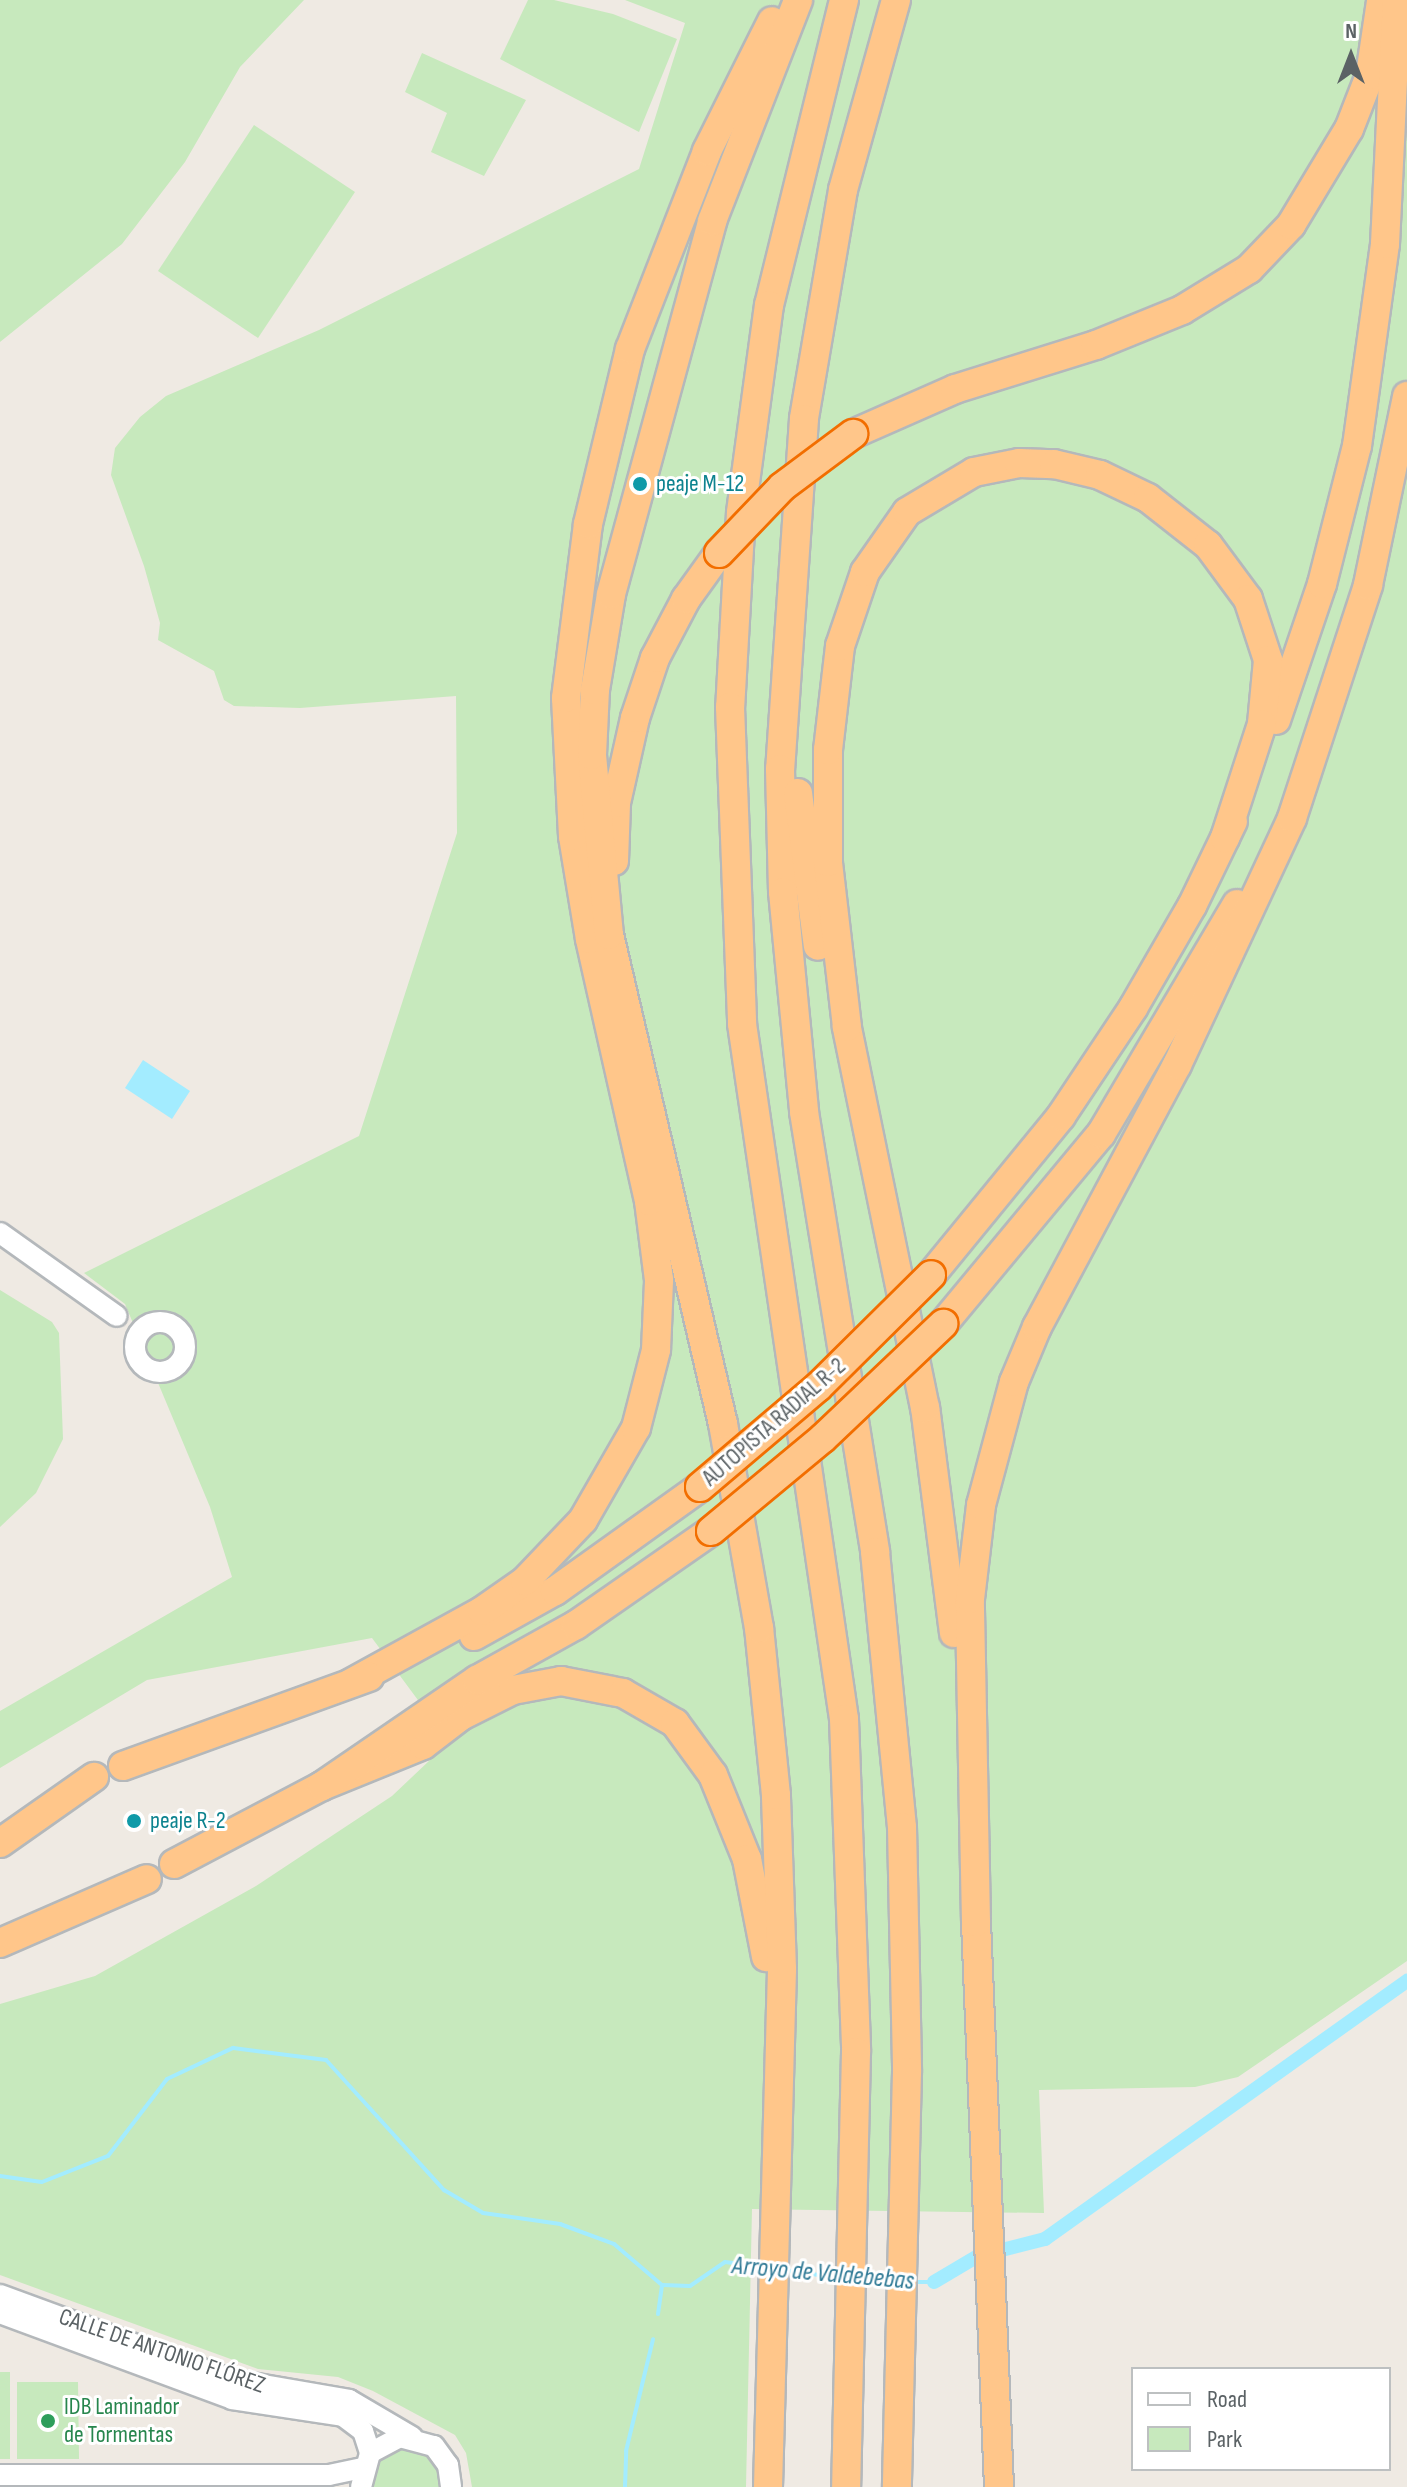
<!DOCTYPE html>
<meta charset="utf-8">
<style>
body{margin:0}
#map{position:relative;width:1407px;height:2487px;overflow:hidden;background:#efeae3;font-family:"Sofia Sans Condensed",sans-serif}
div>[style]{position:absolute}
.green>*{inset:0;background:#c7e9bd}
.water>*{inset:0;background:#a3ecff}
.stream>*{height:4px;margin:-2px;padding:0 2px;transform-origin:2px;border-radius:2px;background:#a3ecff}
.canal>*{height:14px;margin:-7px;padding:0 7px;transform-origin:7px;border-radius:7px;background:#a3ecff}
.roads{filter:drop-shadow(2px 0 #b4b8bb) drop-shadow(-2px 0 #b4b8bb) drop-shadow(0 2px #b4b8bb) drop-shadow(0 -2px #b4b8bb)}
.minor>*{height:20px;margin:-10px;padding:0 10px;transform-origin:10px;border-radius:10px;background:#fff}
.minor>.ring{margin:-10px;padding:0;box-sizing:content-box;background:none;border:20px solid #fff;border-radius:50%}
.highway>*{height:28px;margin:-14px;padding:0 14px;transform-origin:14px;border-radius:14px;background:#ffc68a}
.bridges{filter:drop-shadow(2px 0 #f26e00) drop-shadow(-2px 0 #f26e00) drop-shadow(0 2px #f26e00) drop-shadow(0 -2px #f26e00)}
.highway-bridge>*{height:28px;margin:-14px;padding:0 14px;transform-origin:14px;border-radius:14px;background:#ffc68a}
.dots>*{width:22px;height:22px;translate:-50% -50%;box-sizing:border-box;border:4px solid #fff;border-radius:50%}
span{translate:-50% -50%;white-space:nowrap;text-align:center;line-height:1.15;-webkit-text-stroke:6px #fff;paint-order:stroke}
.culture-label{font-size:24px;color:#0d838f}
.left{translate:0 -50%;text-align:left}
.street-label{font-size:24px;color:#5b6265}
.leisure-label{font-size:24px;color:#27864d}
.water-label{font-size:26px;color:#2e7995;font-style:italic}
.legend{position:absolute;left:1131px;top:2367px;width:260px;height:104px;box-sizing:border-box;background:#fff;border:2px solid #bdc0c1;margin:0;padding:10px 14px;list-style:none;font-size:24px;color:#5b6265}
.legend li{display:flex;align-items:center;gap:16px;height:40px}
.legend b{width:40px;border:2px solid #bdc0c1}
.north{position:absolute;left:1311px;top:16px;width:80px;height:80px;-webkit-text-stroke:6px #fff;paint-order:stroke;rotate:0deg;font-size:22px;font-weight:700;line-height:32px;text-align:center;color:#5b6265}
.north::after{content:'';display:block;margin:auto;width:28px;height:36px;background:#5b6265;clip-path:polygon(50% 0,100% 100%,50% 72%,0 100%)}
</style>
<div id="map">
<div class="green">
<i style="clip-path:polygon(0 0,304px 0,240px 67px,185px 162px,122px 244px,0 342px)"></i>
<i style="clip-path:polygon(528px 0,554px 0,613px 14px,677px 39px,639px 132px,500px 59px)"></i>
<i style="clip-path:polygon(625px 0,1407px 0,1407px 1961px,1238px 2077px,1195px 2087px,1039px 2090px,1044px 2213px,752px 2209px,746px 2487px,472px 2487px,466px 2453px,455px 2435px,373px 2391px,338px 2377px,258px 2369px,0 2275px,0 2004px,95px 1976px,256px 1886px,392px 1796px,449px 1742px,372px 1638px,147px 1680px,0 1768px,0 1711px,232px 1577px,210px 1507px,125px 1304px,84px 1273px,359px 1136px,457px 833px,456px 696px,300px 708px,234px 706px,224px 700px,214px 671px,158px 640px,160px 623px,144px 566px,111px 475px,115px 448px,140px 417px,166px 396px,319px 330px,639px 169px,685px 23px)"></i>
<i style="clip-path:polygon(422px 53px,526px 100px,484px 176px,431px 152px,447px 113px,405px 92px)"></i>
<i style="clip-path:polygon(254px 125px,355px 192px,258px 338px,158px 271px)"></i>
<i style="clip-path:polygon(0 1290px,52px 1322px,59px 1333px,63px 1439px,36px 1493px,0 1527px)"></i>
<i style="clip-path:polygon(0 2372px,10px 2372px,10px 2459px,0 2459px)"></i>
<i style="clip-path:polygon(17px 2382px,78px 2382px,79px 2459px,17px 2459px)"></i>
<i style="clip-path:polygon(399px 2447px,426px 2452px,437px 2462px,442px 2487px,371px 2487px,376px 2463px)"></i>
</div>
<div class="water">
<i style="clip-path:polygon(143px 1060px,190px 1091px,172px 1119px,125px 1088px)"></i>
</div>
<div class="stream">
<i style="left:0;top:2176px;width:42px;rotate:8.1deg"></i>
<i style="left:42px;top:2182px;width:71px;rotate:-21.5deg"></i>
<i style="left:108px;top:2156px;width:97px;rotate:-52.5deg"></i>
<i style="left:167px;top:2079px;width:73px;rotate:-25.2deg"></i>
<i style="left:233px;top:2048px;width:94px;rotate:7.4deg"></i>
<i style="left:326px;top:2060px;width:176px;rotate:47.8deg"></i>
<i style="left:444px;top:2190px;width:45px;rotate:30.5deg"></i>
<i style="left:483px;top:2213px;width:78px;rotate:8.1deg"></i>
<i style="left:560px;top:2224px;width:58px;rotate:20.3deg"></i>
<i style="left:614px;top:2244px;width:63px;rotate:40.5deg"></i>
<i style="left:662px;top:2285px;width:28px;rotate:2deg"></i>
<i style="left:690px;top:2286px;width:42px;rotate:-34.4deg"></i>
<i style="left:725px;top:2262px;width:39px;rotate:7deg"></i>
<i style="left:784px;top:2270px;width:56px;rotate:8.3deg"></i>
<i style="left:859px;top:2280px;width:32px;rotate:5deg"></i>
<i style="left:911px;top:2282px;width:23px"></i>
<i style="left:658px;top:2314px;width:29px;rotate:-82deg"></i>
<i style="left:625px;top:2487px;width:36px;rotate:-88deg"></i>
<i style="left:626px;top:2451px;width:115px;rotate:-76.4deg"></i>
</div>
<div class="canal">
<i style="left:934px;top:2282px;width:51px;rotate:-30.6deg"></i>
<i style="left:978px;top:2256px;width:69px;rotate:-14.2deg"></i>
<i style="left:1045px;top:2239px;width:445px;rotate:-35.5deg"></i>
</div>
<div class="roads">
<div class="minor">
<i style="left:0;top:1233px;width:143px;rotate:35.4deg"></i>
<i class="ring" style="left:135px;top:1322px;width:30px;height:30px"></i>
<i style="left:0;top:2295px;width:244px;rotate:20.1deg"></i>
<i style="left:229px;top:2379px;width:122px;rotate:9.9deg"></i>
<i style="left:349px;top:2400px;width:73px;rotate:30.4deg"></i>
<i style="left:0;top:2313px;width:247px;rotate:20.3deg"></i>
<i style="left:232px;top:2399px;width:112px;rotate:8.7deg"></i>
<i style="left:343px;top:2416px;width:25px;rotate:37deg"></i>
<i style="left:363px;top:2431px;width:23px;rotate:72deg"></i>
<i style="left:0;top:2475px;width:329px"></i>
<i style="left:329px;top:2475px;width:34px;rotate:-12deg"></i>
<i style="left:361px;top:2487px;width:35px;rotate:-75deg"></i>
<i style="left:370px;top:2453px;width:34px;rotate:-28deg"></i>
<i style="left:400px;top:2437px;width:35px;rotate:15deg"></i>
<i style="left:434px;top:2446px;width:24px;rotate:54deg"></i>
<i style="left:448px;top:2465px;width:22px;rotate:82deg"></i>
</div>
<div class="highway">
<i style="left:844px;top:0;width:314px;rotate:103.8deg"></i>
<i style="left:769px;top:305px;width:210px;rotate:97.7deg"></i>
<i style="left:741px;top:513px;width:194px;rotate:93.2deg"></i>
<i style="left:730px;top:707px;width:317px;rotate:87.8deg"></i>
<i style="left:742px;top:1024px;width:702px;rotate:81.65deg"></i>
<i style="left:844px;top:1719px;width:333px;rotate:87.9deg"></i>
<i style="left:856px;top:2052px;width:435px;rotate:91.3deg"></i>
<i style="left:896px;top:0;width:197px;rotate:105.6deg"></i>
<i style="left:843px;top:190px;width:232px;rotate:99.7deg"></i>
<i style="left:804px;top:419px;width:351px;rotate:93.9deg"></i>
<i style="left:780px;top:769px;width:123px;rotate:88.6deg"></i>
<i style="left:783px;top:892px;width:221px;rotate:84.5deg"></i>
<i style="left:804px;top:1112px;width:446px;rotate:80.8deg"></i>
<i style="left:875px;top:1552px;width:276px;rotate:84.4deg"></i>
<i style="left:902px;top:1827px;width:245px;rotate:88.8deg"></i>
<i style="left:907px;top:2072px;width:415px;rotate:91.4deg"></i>
<i style="left:853px;top:434px;width:111px;rotate:-23.8deg"></i>
<i style="left:955px;top:389px;width:148px;rotate:-17.3deg"></i>
<i style="left:1096px;top:345px;width:93px;rotate:-22.1deg"></i>
<i style="left:1182px;top:310px;width:79px;rotate:-31.5deg"></i>
<i style="left:1249px;top:269px;width:61px;rotate:-46.3deg"></i>
<i style="left:1291px;top:225px;width:112px;rotate:-58.9deg"></i>
<i style="left:1349px;top:129px;width:58px;rotate:-68.7deg"></i>
<i style="left:1370px;top:75px;width:75px;rotate:-81.5deg"></i>
<i style="left:1276px;top:720px;width:144px;rotate:-71.3deg"></i>
<i style="left:1322px;top:584px;width:142px;rotate:-75.8deg"></i>
<i style="left:1357px;top:446px;width:204px;rotate:-82.1deg"></i>
<i style="left:1385px;top:244px;width:244px;rotate:-87.2deg"></i>
<i style="left:798px;top:793px;width:154px;rotate:82.6deg"></i>
<i style="left:614px;top:861px;width:58px;rotate:-88deg"></i>
<i style="left:616px;top:803px;width:87px;rotate:-77.4deg"></i>
<i style="left:635px;top:718px;width:63px;rotate:-71.6deg"></i>
<i style="left:655px;top:658px;width:67px;rotate:-62.3deg"></i>
<i style="left:686px;top:599px;width:57px;rotate:-54.3deg"></i>
<i style="left:931px;top:1275px;width:205px;rotate:-50.7deg"></i>
<i style="left:1061px;top:1116px;width:130px;rotate:-56.3deg"></i>
<i style="left:1133px;top:1008px;width:118px;rotate:-60deg"></i>
<i style="left:1192px;top:906px;width:94px;rotate:-64.2deg"></i>
<i style="left:943px;top:1324px;width:247px;rotate:-50.3deg"></i>
<i style="left:1101px;top:1134px;width:267px;rotate:-59.4deg"></i>
<i style="left:954px;top:1633px;width:227px;rotate:-97.3deg"></i>
<i style="left:925px;top:1408px;width:389px;rotate:-101.6deg"></i>
<i style="left:847px;top:1027px;width:166px;rotate:-96.6deg"></i>
<i style="left:828px;top:862px;width:112px;rotate:-90deg"></i>
<i style="left:828px;top:750px;width:105px;rotate:-83.4deg"></i>
<i style="left:840px;top:646px;width:78px;rotate:-71.3deg"></i>
<i style="left:865px;top:572px;width:73px;rotate:-55deg"></i>
<i style="left:907px;top:512px;width:78px;rotate:-30.8deg"></i>
<i style="left:974px;top:472px;width:46px;rotate:-11.3deg"></i>
<i style="left:1019px;top:463px;width:35px;rotate:2deg"></i>
<i style="left:1054px;top:464px;width:47px;rotate:13.4deg"></i>
<i style="left:1100px;top:475px;width:53px;rotate:25.6deg"></i>
<i style="left:1148px;top:498px;width:76px;rotate:38.1deg"></i>
<i style="left:1208px;top:545px;width:67px;rotate:53.5deg"></i>
<i style="left:1248px;top:599px;width:64px;rotate:71.8deg"></i>
<i style="left:1268px;top:660px;width:64px;rotate:95.4deg"></i>
<i style="left:1262px;top:724px;width:120px;rotate:108deg"></i>
<i style="left:474px;top:1636px;width:93px;rotate:-29.1deg"></i>
<i style="left:555px;top:1591px;width:178px;rotate:-35.6deg"></i>
<i style="left:351px;top:1683px;width:149px;rotate:-28.8deg"></i>
<i style="left:482px;top:1611px;width:52px;rotate:-34.9deg"></i>
<i style="left:525px;top:1581px;width:84px;rotate:-46.4deg"></i>
<i style="left:583px;top:1520px;width:106px;rotate:-60.1deg"></i>
<i style="left:636px;top:1428px;width:81px;rotate:-75.6deg"></i>
<i style="left:656px;top:1350px;width:70px;rotate:-87.5deg"></i>
<i style="left:659px;top:1280px;width:80px;rotate:-97.2deg"></i>
<i style="left:649px;top:1201px;width:269px;rotate:-102.7deg"></i>
<i style="left:590px;top:939px;width:104px;rotate:-99.4deg"></i>
<i style="left:573px;top:836px;width:138px;rotate:-92.9deg"></i>
<i style="left:566px;top:698px;width:175px;rotate:-82.8deg"></i>
<i style="left:588px;top:524px;width:180px;rotate:-76.5deg"></i>
<i style="left:630px;top:349px;width:212px;rotate:-68.7deg"></i>
<i style="left:707px;top:151px;width:145px;rotate:-63.4deg"></i>
<i style="left:123px;top:1766px;width:262px;rotate:-19.9deg"></i>
<i style="left:322px;top:1786px;width:109px;rotate:-22.1deg"></i>
<i style="left:423px;top:1745px;width:48px;rotate:-37.3deg"></i>
<i style="left:461px;top:1716px;width:58px;rotate:-26.6deg"></i>
<i style="left:513px;top:1690px;width:49px;rotate:-10.6deg"></i>
<i style="left:561px;top:1681px;width:63px;rotate:11deg"></i>
<i style="left:623px;top:1693px;width:60px;rotate:30deg"></i>
<i style="left:675px;top:1723px;width:64px;rotate:53.8deg"></i>
<i style="left:713px;top:1775px;width:91px;rotate:68deg"></i>
<i style="left:747px;top:1859px;width:100px;rotate:79deg"></i>
<i style="left:0;top:1843px;width:115px;rotate:-35.1deg"></i>
<i style="left:174px;top:1864px;width:167px;rotate:-27.8deg"></i>
<i style="left:322px;top:1786px;width:188px;rotate:-34.4deg"></i>
<i style="left:477px;top:1680px;width:113px;rotate:-29.1deg"></i>
<i style="left:576px;top:1625px;width:165px;rotate:-34.8deg"></i>
<i style="left:0;top:1943px;width:160px;rotate:-23.5deg"></i>
<i style="left:768px;top:2487px;width:518px;rotate:-88.45deg"></i>
<i style="left:782px;top:1969px;width:174px;rotate:-92deg"></i>
<i style="left:776px;top:1795px;width:168px;rotate:-95.8deg"></i>
<i style="left:759px;top:1628px;width:207px;rotate:-100deg"></i>
<i style="left:723px;top:1424px;width:502px;rotate:-103.12deg"></i>
<i style="left:609px;top:935px;width:181px;rotate:-95.4deg"></i>
<i style="left:592px;top:755px;width:65px;rotate:-87.4deg"></i>
<i style="left:595px;top:690px;width:97px;rotate:-80.5deg"></i>
<i style="left:611px;top:594px;width:386px;rotate:-74.8deg"></i>
<i style="left:712px;top:221px;width:237px;rotate:-68.7deg"></i>
<i style="left:999px;top:2487px;width:565px;rotate:-92.33deg"></i>
<i style="left:976px;top:1922px;width:323px;rotate:-91.1deg"></i>
<i style="left:970px;top:1599px;width:95px;rotate:-83.3deg"></i>
<i style="left:981px;top:1505px;width:127px;rotate:-75deg"></i>
<i style="left:1014px;top:1382px;width:60px;rotate:-67.3deg"></i>
<i style="left:1037px;top:1327px;width:297px;rotate:-61.9deg"></i>
<i style="left:1177px;top:1065px;width:272px;rotate:-65deg"></i>
<i style="left:1292px;top:818px;width:245px;rotate:-71.9deg"></i>
<i style="left:1368px;top:585px;width:193px;rotate:-78.3deg"></i>
</div>
</div>
<div class="bridges">
<div class="highway-bridge">
<i style="left:719px;top:553px;width:91px;rotate:-46.3deg"></i>
<i style="left:782px;top:487px;width:89px;rotate:-36.7deg"></i>
<i style="left:700px;top:1487px;width:155px;rotate:-40.3deg"></i>
<i style="left:818px;top:1387px;width:159px;rotate:-44.7deg"></i>
<i style="left:711px;top:1531px;width:146px;rotate:-39.7deg"></i>
<i style="left:823px;top:1438px;width:166px;rotate:-43.5deg"></i>
</div>
</div>
<div class="dots">
<i style="left:640px;top:484px;background:#0f9aa8"></i>
<i style="left:134px;top:1821px;background:#0f9aa8"></i>
<i style="left:48px;top:2421px;background:#2e9e5b"></i>
</div>
<div class="culture-label">
<span class="left" style="left:656px;top:484px">peaje M-12</span>
<span class="left" style="left:150px;top:1821px">peaje R-2</span>
</div>
<div class="street-label">
<span style="left:774px;top:1422px;rotate:-41deg">AUTOPISTA RADIAL R-2</span>
<span style="left:162px;top:2351px;rotate:19deg">CALLE DE ANTONIO FLÓREZ</span>
</div>
<div class="leisure-label">
<span class="left" style="left:64px;top:2421px">IDB Laminador<br>de Tormentas</span>
</div>
<div class="water-label">
<span style="left:823px;top:2274px;rotate:5deg">Arroyo de Valdebebas</span>
</div>
<ul class="legend">
<li><b style="height:10px;background:#fff"></b>Road</li>
<li><b style="height:22px;background:#c7e9bd"></b>Park</li>
</ul>
<div class="north">N</div>
</div>
